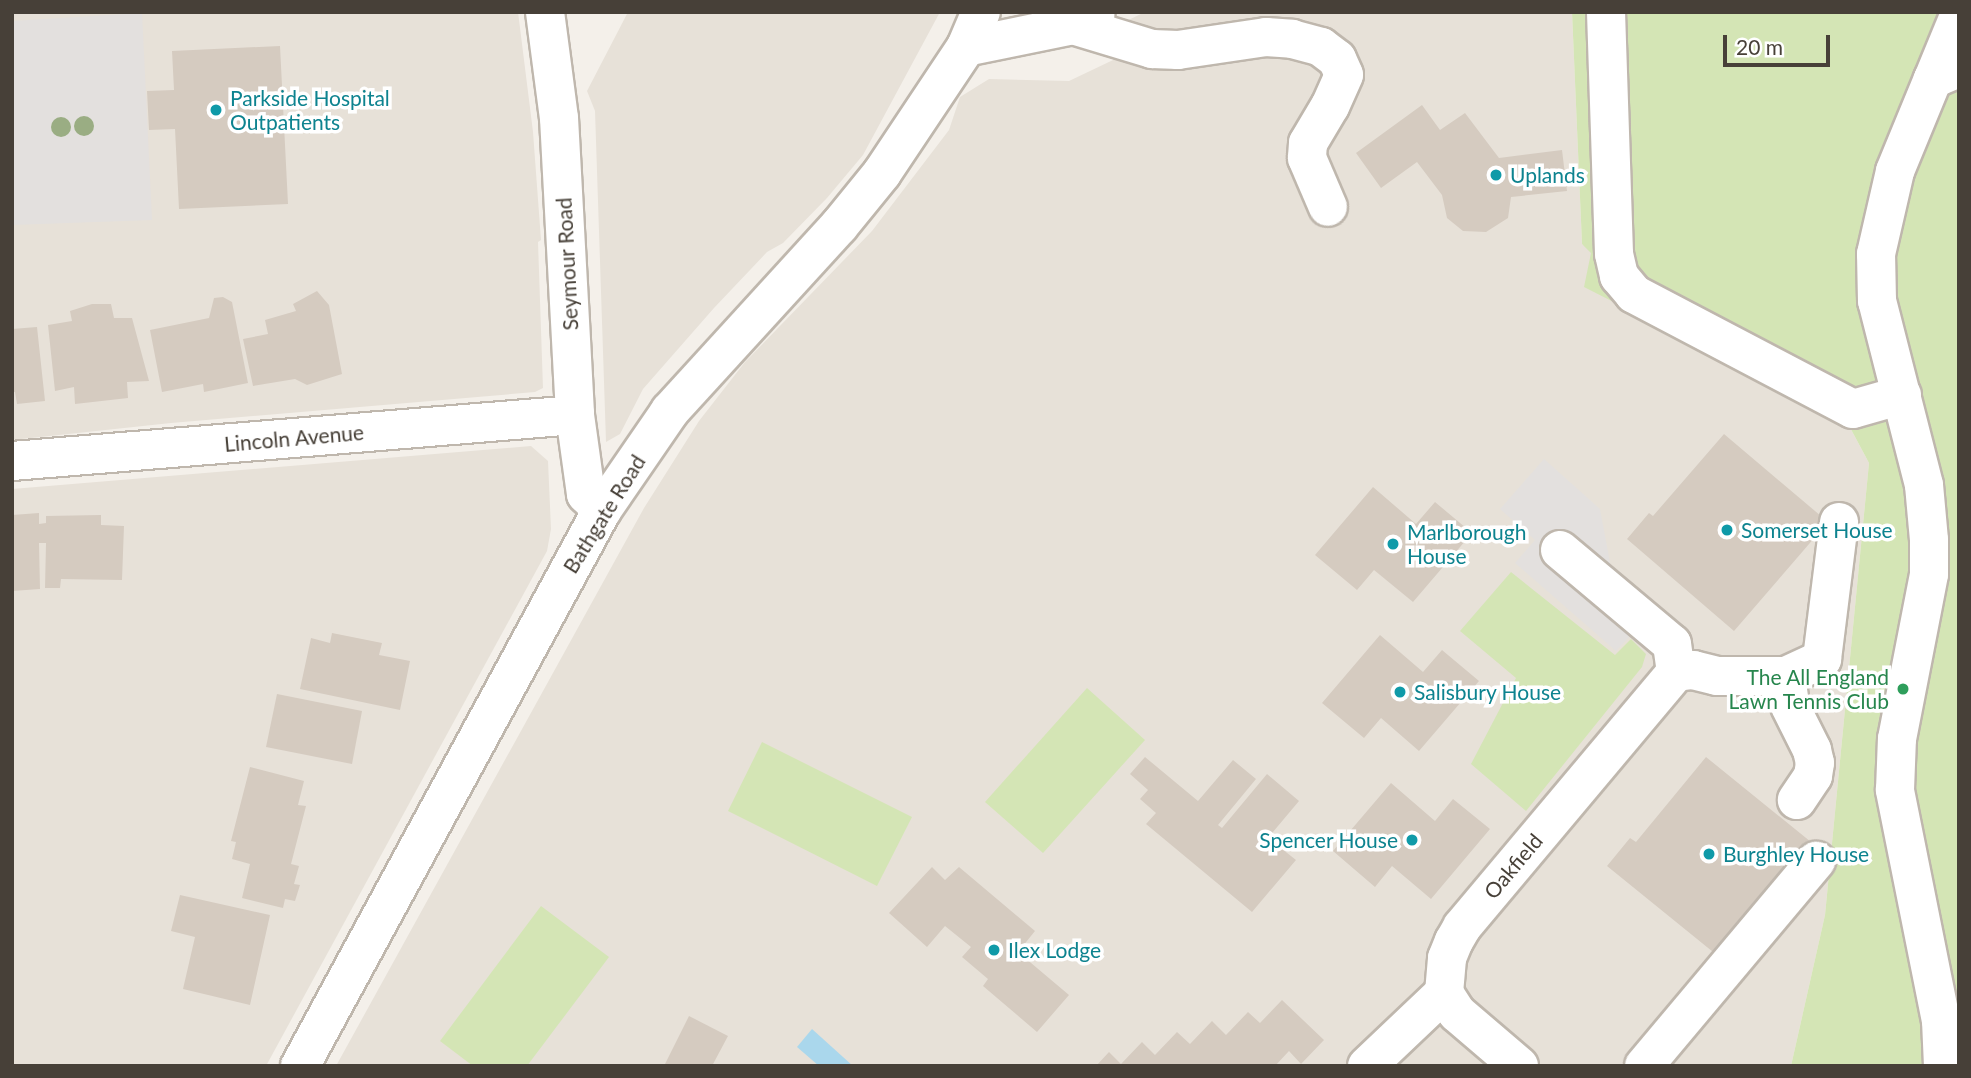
<!DOCTYPE html>
<style>
body{margin:0}
#map{position:relative;width:1971px;height:1078px;overflow:hidden;background:#f4f0ea;font-family:Lato,sans-serif}
div>[style]{position:absolute}
.residential>*{inset:0;background:#e7e1d8}
.green>*{inset:0;background:#d4e5b5}
.parking>*{inset:0;background:#e3e0de}
.water>*{inset:0;background:#aad7ec}
.building>*{inset:0;background:#d5cbc0}
.roads{filter:drop-shadow(2px 0 #bfb7ad) drop-shadow(-2px 0 #bfb7ad) drop-shadow(0 2px #bfb7ad) drop-shadow(0 -2px #bfb7ad)}
.minor>*{height:38px;margin:-19px;padding:0 19px;transform-origin:19px;border-radius:19px;background:#fff}
.trees>*{width:20px;height:20px;margin:-10px;border-radius:50%;background:#9aad83}
.dots>*{width:19px;height:19px;translate:-50% -50%;box-sizing:border-box;border:4px solid #fff;border-radius:50%}
span{translate:-50% -50%;white-space:nowrap;text-align:center;line-height:1.15;-webkit-text-stroke:7px #fff;paint-order:stroke}
.culture-label{font-size:21px;color:#0d838f}
.left{translate:0 -50%;text-align:left}
.right{translate:-100% -50%;text-align:right}
.street-label{font-size:21px;color:#474038}
.leisure-label{font-size:21px;color:#27864d}
.frame{position:absolute;inset:0;border:14px solid #474038;pointer-events:none}
.scale{position:absolute;left:1723px;top:35px;width:107px;height:32px;box-sizing:border-box;border:4px solid #474038;border-top:0;padding-left:9px;font-size:21px;line-height:24px;white-space:nowrap;color:#474038;-webkit-text-stroke:5px #fff;paint-order:stroke}
</style>
<div id="map">
<div class="residential">
<i style="clip-path:polygon(12px 12px,518px 12px,533px 132px,541px 240px,538px 242px,543px 388px,535px 392px,171px 423px,12px 440px)"></i>
<i style="clip-path:polygon(628px 12px,940px 12px,863px 155px,827px 198px,783px 243px,767px 252px,714px 308px,643px 389px,620px 434px,606px 442px,595px 111px,587px 91px)"></i>
<i style="clip-path:polygon(1145px 12px,1572px 12px,1582px 244px,1846px 420px,1869px 463px,1825px 915px,1791px 1066px,336px 1066px,644px 508px,699px 421px,745px 362px,872px 231px,949px 130px,960px 97px,989px 79px,1069px 81px,1153px 41px,1114px 27px)"></i>
<i style="clip-path:polygon(531px 446px,548px 461px,551px 529px,547px 551px,266px 1066px,12px 1066px,12px 489px)"></i>
</div>
<div class="green">
<i style="clip-path:polygon(1572px 12px,1959px 12px,1959px 1066px,1791px 1066px,1825px 915px,1869px 463px,1846px 420px,1584px 287px,1591px 253px,1582px 244px)"></i>
<i style="clip-path:polygon(1511px 572px,1615px 655px,1631px 639px,1646px 654px,1642px 667px,1526px 811px,1471px 764px,1516px 678px,1460px 631px)"></i>
<i style="clip-path:polygon(1087px 688px,1145px 740px,1043px 853px,985px 802px)"></i>
<i style="clip-path:polygon(762px 742px,912px 817px,877px 886px,728px 811px)"></i>
<i style="clip-path:polygon(541px 906px,609px 957px,527px 1066px,473px 1066px,440px 1041px)"></i>
</div>
<div class="parking">
<i style="clip-path:polygon(142px 13px,152px 220px,12px 225px,12px 21px)"></i>
<i style="clip-path:polygon(1544px 459px,1600px 509px,1611px 568px,1659px 605px,1616px 651px,1515px 563px,1535px 540px,1500px 509px)"></i>
</div>
<div class="water">
<i style="clip-path:polygon(812px 1029px,853px 1066px,819px 1066px,797px 1047px)"></i>
</div>
<div class="building">
<i style="clip-path:polygon(280px 46px,288px 204px,179px 209px,175px 129px,149px 130px,147px 91px,174px 90px,172px 51px)"></i>
<i style="clip-path:polygon(1422px 105px,1440px 130px,1465px 113px,1499px 158px,1562px 150px,1567px 191px,1511px 197px,1508px 218px,1486px 232px,1463px 231px,1447px 218px,1442px 195px,1417px 162px,1381px 188px,1356px 153px)"></i>
<i style="clip-path:polygon(317px 291px,329px 305px,342px 374px,307px 385px,295px 379px,253px 386px,243px 339px,268px 334px,265px 320px,296px 311px,293px 304px)"></i>
<i style="clip-path:polygon(223px 297px,232px 302px,248px 383px,204px 392px,203px 384px,162px 392px,150px 330px,209px 318px,214px 298px)"></i>
<i style="clip-path:polygon(92px 304px,111px 304px,114px 318px,132px 318px,149px 381px,127px 382px,128px 398px,75px 404px,74px 387px,55px 391px,48px 325px,72px 321px,70px 311px)"></i>
<i style="clip-path:polygon(37px 327px,45px 401px,17px 404px,15px 392px,12px 392px,12px 329px)"></i>
<i style="clip-path:polygon(1724px 434px,1828px 522px,1734px 631px,1627px 539px,1649px 513px,1653px 516px)"></i>
<i style="clip-path:polygon(1373px 487px,1416px 524px,1435px 502px,1472px 533px,1413px 602px,1374px 570px,1357px 590px,1315px 555px)"></i>
<i style="clip-path:polygon(39px 513px,39px 524px,46px 523px,46px 516px,101px 515px,101px 525px,124px 526px,122px 580px,61px 579px,60px 588px,45px 588px,46px 543px,39px 543px,40px 589px,12px 591px,12px 515px)"></i>
<i style="clip-path:polygon(332px 633px,382px 643px,379px 655px,410px 661px,400px 710px,300px 689px,311px 638px,330px 643px)"></i>
<i style="clip-path:polygon(1380px 635px,1423px 672px,1442px 650px,1479px 681px,1419px 751px,1381px 718px,1364px 738px,1322px 703px)"></i>
<i style="clip-path:polygon(277px 694px,362px 711px,352px 764px,266px 747px)"></i>
<i style="clip-path:polygon(1145px 757px,1198px 801px,1233px 760px,1256px 779px,1218px 825px,1222px 828px,1267px 774px,1299px 801px,1268px 838px,1296px 860px,1252px 912px,1146px 824px,1156px 813px,1140px 799px,1148px 790px,1130px 774px)"></i>
<i style="clip-path:polygon(1706px 757px,1811px 842px,1718px 956px,1607px 866px,1630px 838px,1636px 842px)"></i>
<i style="clip-path:polygon(250px 767px,304px 781px,298px 805px,306px 806px,291px 864px,299px 866px,294px 884px,300px 885px,295px 901px,285px 899px,283px 908px,242px 898px,250px 864px,232px 859px,236px 842px,231px 841px)"></i>
<i style="clip-path:polygon(1391px 783px,1435px 821px,1453px 799px,1490px 829px,1431px 899px,1392px 866px,1375px 887px,1333px 851px)"></i>
<i style="clip-path:polygon(932px 867px,945px 880px,959px 867px,1035px 931px,1018px 952px,1069px 995px,1037px 1032px,983px 986px,988px 979px,962px 957px,971px 947px,945px 926px,927px 947px,889px 913px)"></i>
<i style="clip-path:polygon(180px 895px,270px 915px,250px 1005px,183px 989px,195px 937px,171px 931px)"></i>
<i style="clip-path:polygon(1282px 1000px,1324px 1040px,1301px 1064px,1289px 1051px,1275px 1066px,1096px 1066px,1109px 1052px,1121px 1064px,1142px 1042px,1155px 1055px,1177px 1032px,1190px 1044px,1212px 1021px,1226px 1035px,1248px 1012px,1260px 1023px)"></i>
<i style="clip-path:polygon(689px 1016px,728px 1036px,712px 1066px,664px 1066px)"></i>
</div>
<div class="roads">
<div class="minor">
<i style="left:545px;top:12px;width:107px;rotate:82.5deg"></i>
<i style="left:559px;top:118px;width:297px;rotate:86.9deg"></i>
<i style="left:575px;top:415px;width:80px;rotate:82.1deg"></i>
<i style="left:586px;top:494px;width:23px;rotate:45deg"></i>
<i style="left:1606px;top:12px;width:242px;rotate:88.1deg"></i>
<i style="left:1614px;top:254px;width:23px;rotate:77deg"></i>
<i style="left:1619px;top:276px;width:23px;rotate:50deg"></i>
<i style="left:1634px;top:294px;width:247px;rotate:27.7deg"></i>
<i style="left:1853px;top:409px;width:51px;rotate:-15.9deg"></i>
<i style="left:1073px;top:25px;width:83px;rotate:16.9deg"></i>
<i style="left:1152px;top:49px;width:26px;rotate:2deg"></i>
<i style="left:1178px;top:50px;width:89px;rotate:-8.4deg"></i>
<i style="left:1266px;top:37px;width:26px;rotate:4deg"></i>
<i style="left:1292px;top:39px;width:30px;rotate:15deg"></i>
<i style="left:1321px;top:47px;width:20px;rotate:37deg"></i>
<i style="left:1337px;top:59px;width:17px;rotate:66deg"></i>
<i style="left:1344px;top:75px;width:34px;rotate:114deg"></i>
<i style="left:1330px;top:106px;width:43px;rotate:120.7deg"></i>
<i style="left:1308px;top:143px;width:15px;rotate:94deg"></i>
<i style="left:1307px;top:158px;width:53px;rotate:66.8deg"></i>
<i style="left:966px;top:47px;width:109px;rotate:-11.6deg"></i>
<i style="left:1073px;top:25px;width:25px;rotate:-26deg"></i>
<i style="left:1933px;top:79px;width:68px;rotate:-67.6deg"></i>
<i style="left:12px;top:461px;width:565px;rotate:-4.67deg"></i>
<i style="left:1560px;top:550px;width:146px;rotate:40deg"></i>
<i style="left:1672px;top:644px;width:28px;rotate:82deg"></i>
<i style="left:1676px;top:672px;width:17px;rotate:-7deg"></i>
<i style="left:1693px;top:670px;width:25px;rotate:14deg"></i>
<i style="left:1717px;top:676px;width:69px"></i>
<i style="left:1786px;top:676px;width:40px;rotate:-25deg"></i>
<i style="left:1822px;top:659px;width:138px;rotate:-82.9deg"></i>
<i style="left:1786px;top:676px;width:30px;rotate:82deg"></i>
<i style="left:1790px;top:706px;width:49px;rotate:63.4deg"></i>
<i style="left:1812px;top:750px;width:13px;rotate:77deg"></i>
<i style="left:1815px;top:763px;width:13px;rotate:99deg"></i>
<i style="left:1813px;top:776px;width:29px;rotate:124deg"></i>
<i style="left:300px;top:1066px;width:633px;rotate:-61.49deg"></i>
<i style="left:602px;top:510px;width:120px;rotate:-55.5deg"></i>
<i style="left:670px;top:411px;width:251px;rotate:-47.6deg"></i>
<i style="left:839px;top:226px;width:68px;rotate:-50.9deg"></i>
<i style="left:882px;top:173px;width:151px;rotate:-56.3deg"></i>
<i style="left:966px;top:47px;width:38px;rotate:-67deg"></i>
<i style="left:1367px;top:1066px;width:106px;rotate:-43.5deg"></i>
<i style="left:1519px;top:1066px;width:82px;rotate:-139.5deg"></i>
<i style="left:1457px;top:1013px;width:24px;rotate:-123deg"></i>
<i style="left:1444px;top:993px;width:35px;rotate:-85deg"></i>
<i style="left:1447px;top:958px;width:18px;rotate:-68deg"></i>
<i style="left:1454px;top:941px;width:16px;rotate:-60deg"></i>
<i style="left:1462px;top:927px;width:333px;rotate:-50deg"></i>
<i style="left:1644px;top:1066px;width:268px;rotate:-50deg"></i>
<i style="left:1943px;top:1066px;width:45px;rotate:-92.5deg"></i>
<i style="left:1941px;top:1021px;width:236px;rotate:-101.3deg"></i>
<i style="left:1895px;top:790px;width:51px;rotate:-87.8deg"></i>
<i style="left:1897px;top:739px;width:168px;rotate:-79deg"></i>
<i style="left:1929px;top:574px;width:34px;rotate:-90deg"></i>
<i style="left:1929px;top:540px;width:55px;rotate:-95.2deg"></i>
<i style="left:1924px;top:485px;width:190px;rotate:-104.3deg"></i>
<i style="left:1877px;top:301px;width:47px;rotate:-91.2deg"></i>
<i style="left:1876px;top:254px;width:85px;rotate:-77.1deg"></i>
<i style="left:1895px;top:171px;width:100px;rotate:-67.6deg"></i>
<i style="left:1933px;top:79px;width:28px;rotate:-23deg"></i>
</div>
</div>
<div class="trees">
<i style="left:84px;top:126px"></i>
<i style="left:61px;top:127px"></i>
</div>
<div class="dots">
<i style="left:216px;top:110px;background:#0f9aa8"></i>
<i style="left:1496px;top:175px;background:#0f9aa8"></i>
<i style="left:1727px;top:530px;background:#0f9aa8"></i>
<i style="left:1393px;top:544px;background:#0f9aa8"></i>
<i style="left:1903px;top:689px;background:#2e9e5b"></i>
<i style="left:1400px;top:692px;background:#0f9aa8"></i>
<i style="left:1412px;top:840px;background:#0f9aa8"></i>
<i style="left:1709px;top:854px;background:#0f9aa8"></i>
<i style="left:994px;top:950px;background:#0f9aa8"></i>
</div>
<div class="culture-label">
<span class="left" style="left:230px;top:110px">Parkside Hospital<br>Outpatients</span>
<span class="left" style="left:1510px;top:175px">Uplands</span>
<span class="left" style="left:1741px;top:530px">Somerset House</span>
<span class="left" style="left:1407px;top:544px">Marlborough<br>House</span>
<span class="left" style="left:1414px;top:692px">Salisbury House</span>
<span class="right" style="left:1398px;top:840px">Spencer House</span>
<span class="left" style="left:1723px;top:854px">Burghley House</span>
<span class="left" style="left:1008px;top:950px">Ilex Lodge</span>
</div>
<div class="street-label">
<span style="left:567px;top:264px;rotate:-93deg">Seymour Road</span>
<span style="left:294px;top:438px;rotate:-5deg">Lincoln Avenue</span>
<span style="left:604px;top:514px;rotate:-58deg">Bathgate Road</span>
<span style="left:1513px;top:866px;rotate:-50deg">Oakfield</span>
</div>
<div class="leisure-label">
<span class="right" style="left:1889px;top:689px">The All England<br>Lawn Tennis Club</span>
</div>
<div class="frame"></div>
<div class="scale">20 m</div>
</div>
